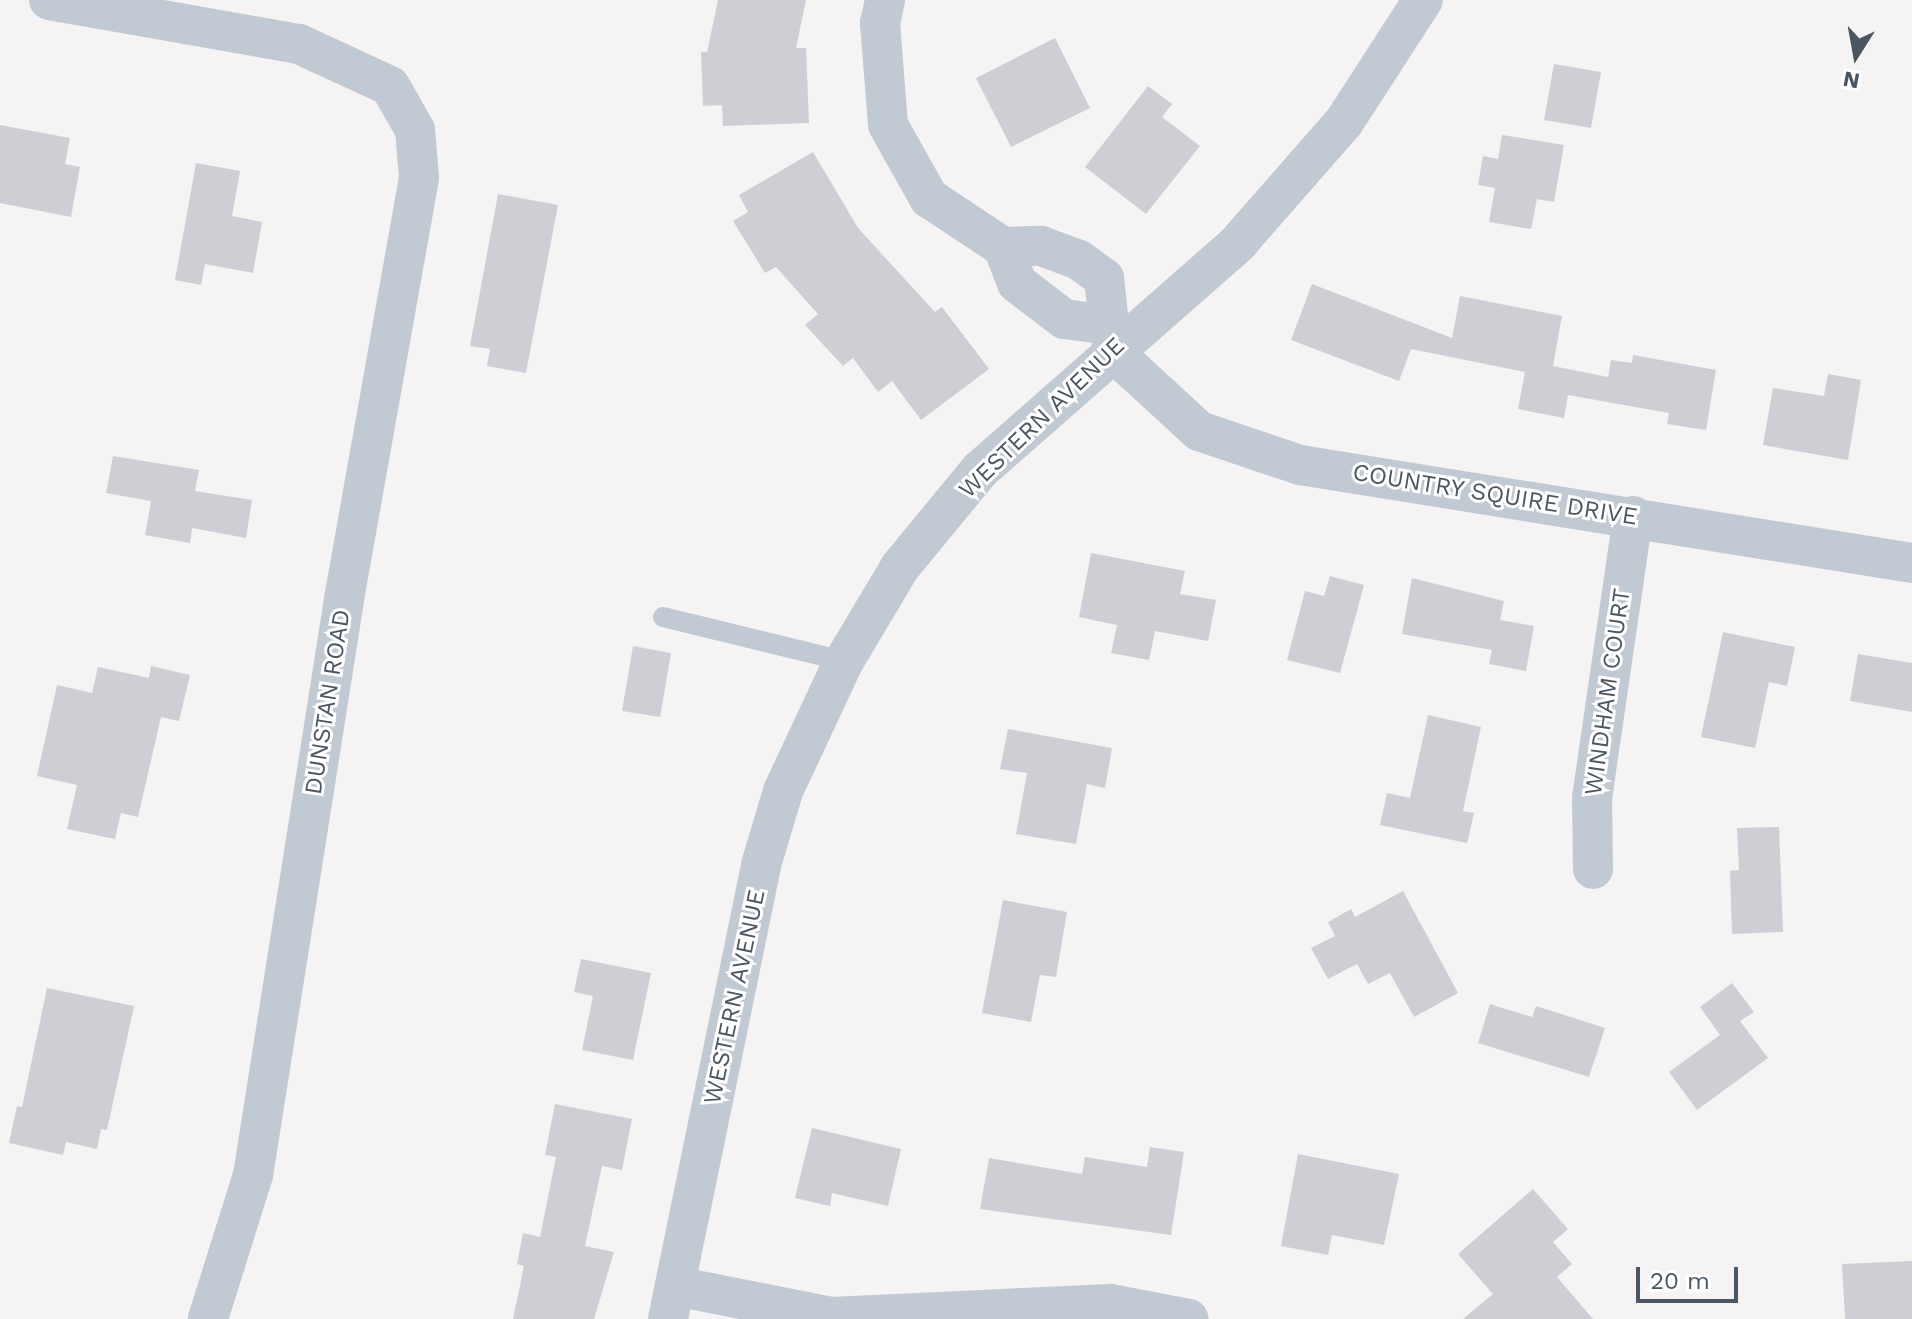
<!DOCTYPE html>
<style>
body{margin:0}
#map{position:relative;width:1912px;height:1319px;overflow:hidden;background:#f5f3f3;font-family:"Work Sans",sans-serif}
div>[style]{position:absolute}
.building>*{inset:0;background:#cdcfd5}
.lane>*{height:20px;margin:-10px;padding:0 10px;transform-origin:10px;border-radius:10px;background:#c1cad2}
.street>*{height:40px;margin:-20px;padding:0 20px;transform-origin:20px;border-radius:20px;background:#c1cad2}
span{translate:-50% -50%;white-space:nowrap;text-align:center;line-height:1.15;-webkit-text-stroke:6px #fff;paint-order:stroke}
.street-label{font-size:24px;color:#4a5661}
.north{position:absolute;left:1816px;top:16px;width:80px;height:80px;-webkit-text-stroke:6px #fff;paint-order:stroke;rotate:191deg;font-size:22px;font-weight:700;line-height:32px;text-align:center;color:#4a5661}
.north::after{content:'';display:block;margin:auto;width:28px;height:36px;background:#4a5661;clip-path:polygon(50% 0,100% 100%,50% 72%,0 100%)}
.scale{position:absolute;left:1636px;top:1267px;width:102px;height:36px;box-sizing:border-box;border:4px solid #4a5661;border-top:0;padding-left:10px;font-size:24px;line-height:28px;white-space:nowrap;color:#4a5661;-webkit-text-stroke:6px #fff;paint-order:stroke}
</style>
<div id="map">
<div class="building">
<i style="clip-path:polygon(718px 0,806px 0,796px 48px,806px 48px,809px 123px,723px 126px,722px 105px,703px 106px,701px 52px,707px 52px)"></i>
<i style="clip-path:polygon(1055px 38px,1090px 108px,1011px 147px,976px 78px)"></i>
<i style="clip-path:polygon(1554px 64px,1601px 72px,1591px 128px,1544px 120px)"></i>
<i style="clip-path:polygon(1148px 86px,1172px 104px,1162px 117px,1200px 146px,1146px 214px,1085px 167px)"></i>
<i style="clip-path:polygon(0 125px,70px 138px,65px 164px,80px 167px,71px 217px,0 203px)"></i>
<i style="clip-path:polygon(1502px 135px,1564px 145px,1554px 202px,1537px 199px,1531px 229px,1489px 222px,1495px 188px,1478px 185px,1483px 156px,1498px 159px)"></i>
<i style="clip-path:polygon(813px 152px,858px 228px,935px 312px,942px 307px,989px 369px,921px 420px,892px 381px,878px 392px,853px 358px,843px 366px,805px 325px,818px 314px,776px 267px,765px 273px,733px 221px,748px 212px,739px 195px)"></i>
<i style="clip-path:polygon(196px 163px,240px 171px,232px 216px,262px 222px,253px 273px,205px 264px,201px 285px,175px 280px)"></i>
<i style="clip-path:polygon(498px 194px,558px 205px,526px 373px,487px 366px,490px 349px,470px 346px)"></i>
<i style="clip-path:polygon(1312px 284px,1452px 338px,1460px 296px,1562px 316px,1553px 366px,1608px 377px,1611px 360px,1632px 363px,1633px 355px,1716px 370px,1706px 430px,1667px 424px,1669px 413px,1568px 395px,1564px 418px,1518px 409px,1525px 372px,1411px 349px,1399px 381px,1291px 340px)"></i>
<i style="clip-path:polygon(1828px 374px,1861px 380px,1848px 460px,1763px 445px,1773px 388px,1824px 396px)"></i>
<i style="clip-path:polygon(113px 456px,199px 470px,195px 491px,252px 500px,246px 538px,192px 528px,190px 543px,145px 535px,151px 501px,106px 493px)"></i>
<i style="clip-path:polygon(1091px 553px,1185px 571px,1180px 594px,1216px 600px,1208px 641px,1155px 631px,1149px 660px,1111px 653px,1117px 625px,1079px 617px)"></i>
<i style="clip-path:polygon(1330px 576px,1364px 585px,1340px 673px,1287px 660px,1305px 591px,1324px 596px)"></i>
<i style="clip-path:polygon(1412px 578px,1504px 601px,1500px 620px,1534px 626px,1526px 671px,1489px 664px,1492px 650px,1402px 634px)"></i>
<i style="clip-path:polygon(1723px 632px,1795px 647px,1787px 686px,1769px 682px,1755px 748px,1701px 737px)"></i>
<i style="clip-path:polygon(633px 646px,671px 653px,660px 717px,622px 711px)"></i>
<i style="clip-path:polygon(1858px 654px,1912px 663px,1912px 712px,1850px 701px)"></i>
<i style="clip-path:polygon(151px 666px,190px 675px,179px 721px,161px 717px,138px 817px,121px 813px,115px 839px,67px 829px,77px 785px,37px 776px,57px 685px,92px 693px,98px 667px,149px 678px)"></i>
<i style="clip-path:polygon(1428px 715px,1481px 727px,1463px 811px,1474px 813px,1467px 843px,1380px 825px,1387px 793px,1410px 798px)"></i>
<i style="clip-path:polygon(1008px 729px,1112px 748px,1105px 788px,1087px 784px,1076px 844px,1016px 834px,1027px 773px,1000px 769px)"></i>
<i style="clip-path:polygon(1779px 827px,1783px 932px,1732px 934px,1730px 871px,1739px 870px,1737px 828px)"></i>
<i style="clip-path:polygon(1403px 891px,1458px 993px,1414px 1017px,1390px 973px,1368px 984px,1357px 964px,1328px 979px,1311px 948px,1335px 936px,1328px 922px,1351px 909px,1355px 917px)"></i>
<i style="clip-path:polygon(1003px 900px,1067px 912px,1056px 977px,1040px 975px,1031px 1022px,982px 1013px)"></i>
<i style="clip-path:polygon(581px 959px,651px 973px,633px 1060px,582px 1050px,593px 996px,574px 992px)"></i>
<i style="clip-path:polygon(1732px 983px,1754px 1012px,1740px 1021px,1768px 1058px,1697px 1110px,1669px 1072px,1720px 1035px,1700px 1007px)"></i>
<i style="clip-path:polygon(47px 988px,134px 1006px,107px 1130px,101px 1129px,97px 1149px,66px 1142px,63px 1155px,9px 1143px,17px 1106px,22px 1107px)"></i>
<i style="clip-path:polygon(1490px 1004px,1532px 1017px,1536px 1006px,1605px 1028px,1589px 1077px,1478px 1043px)"></i>
<i style="clip-path:polygon(555px 1104px,632px 1119px,622px 1170px,602px 1166px,585px 1246px,614px 1252px,594px 1319px,513px 1319px,524px 1266px,517px 1264px,523px 1233px,540px 1237px,556px 1157px,545px 1155px)"></i>
<i style="clip-path:polygon(812px 1128px,901px 1149px,888px 1206px,832px 1193px,830px 1206px,795px 1198px)"></i>
<i style="clip-path:polygon(1150px 1147px,1184px 1152px,1171px 1235px,980px 1209px,989px 1158px,1082px 1174px,1085px 1157px,1147px 1167px)"></i>
<i style="clip-path:polygon(1298px 1154px,1399px 1174px,1384px 1245px,1332px 1235px,1328px 1255px,1281px 1246px)"></i>
<i style="clip-path:polygon(1533px 1189px,1568px 1229px,1553px 1242px,1572px 1264px,1557px 1277px,1593px 1319px,1463px 1319px,1493px 1294px,1458px 1254px)"></i>
<i style="clip-path:polygon(1912px 1261px,1912px 1319px,1845px 1319px,1842px 1264px)"></i>
</div>
<div class="lane">
<i style="left:663px;top:617px;width:186px;rotate:13.7deg"></i>
</div>
<div class="street">
<i style="left:49px;top:0;width:254px;rotate:10deg"></i>
<i style="left:299px;top:44px;width:100px;rotate:24.8deg"></i>
<i style="left:390px;top:86px;width:51px;rotate:60.4deg"></i>
<i style="left:415px;top:130px;width:48px;rotate:85.2deg"></i>
<i style="left:419px;top:178px;width:429px;rotate:100.1deg"></i>
<i style="left:344px;top:600px;width:582px;rotate:98.99deg"></i>
<i style="left:253px;top:1175px;width:151px;rotate:107.4deg"></i>
<i style="left:885px;top:0;width:24px;rotate:102deg"></i>
<i style="left:880px;top:23px;width:102px;rotate:85.5deg"></i>
<i style="left:888px;top:125px;width:84px;rotate:60.7deg"></i>
<i style="left:929px;top:198px;width:89px;rotate:33.5deg"></i>
<i style="left:1041px;top:246px;width:40px;rotate:20.2deg"></i>
<i style="left:1079px;top:260px;width:31px;rotate:36deg"></i>
<i style="left:1104px;top:278px;width:47px;rotate:83.9deg"></i>
<i style="left:1109px;top:325px;width:45px;rotate:-172.4deg"></i>
<i style="left:1064px;top:319px;width:59px;rotate:-142.5deg"></i>
<i style="left:1017px;top:283px;width:39px;rotate:-111deg"></i>
<i style="left:1003px;top:247px;width:38px;rotate:-2deg"></i>
<i style="left:1111px;top:350px;width:120px;rotate:42.6deg"></i>
<i style="left:1199px;top:431px;width:107px;rotate:18.6deg"></i>
<i style="left:1300px;top:465px;width:620px;rotate:9.1deg"></i>
<i style="left:1593px;top:869px;width:71px;rotate:-90.8deg"></i>
<i style="left:1592px;top:798px;width:285px;rotate:-81.7deg"></i>
<i style="left:675px;top:1286px;width:159px;rotate:11.2deg"></i>
<i style="left:831px;top:1317px;width:279px;rotate:-2.7deg"></i>
<i style="left:1110px;top:1304px;width:80px;rotate:10.8deg"></i>
<i style="left:668px;top:1319px;width:463px;rotate:-78.4deg"></i>
<i style="left:761px;top:865px;width:77px;rotate:-73.4deg"></i>
<i style="left:783px;top:791px;width:144px;rotate:-64.9deg"></i>
<i style="left:844px;top:661px;width:109px;rotate:-59.2deg"></i>
<i style="left:900px;top:567px;width:126px;rotate:-50.5deg"></i>
<i style="left:980px;top:470px;width:344px;rotate:-41.3deg"></i>
<i style="left:1238px;top:243px;width:161px;rotate:-48.8deg"></i>
<i style="left:1344px;top:122px;width:145px;rotate:-57.1deg"></i>
</div>
<div class="street-label">
<span style="left:1042px;top:418px;rotate:-44deg">WESTERN AVENUE</span>
<span style="left:1495px;top:495px;rotate:9deg">COUNTRY SQUIRE DRIVE</span>
<span style="left:1608px;top:692px;rotate:-82deg">WINDHAM COURT</span>
<span style="left:328px;top:702px;rotate:-81deg">DUNSTAN ROAD</span>
<span style="left:735px;top:997px;rotate:-78deg">WESTERN AVENUE</span>
</div>
<div class="north">N</div>
<div class="scale">20 m</div>
</div>
